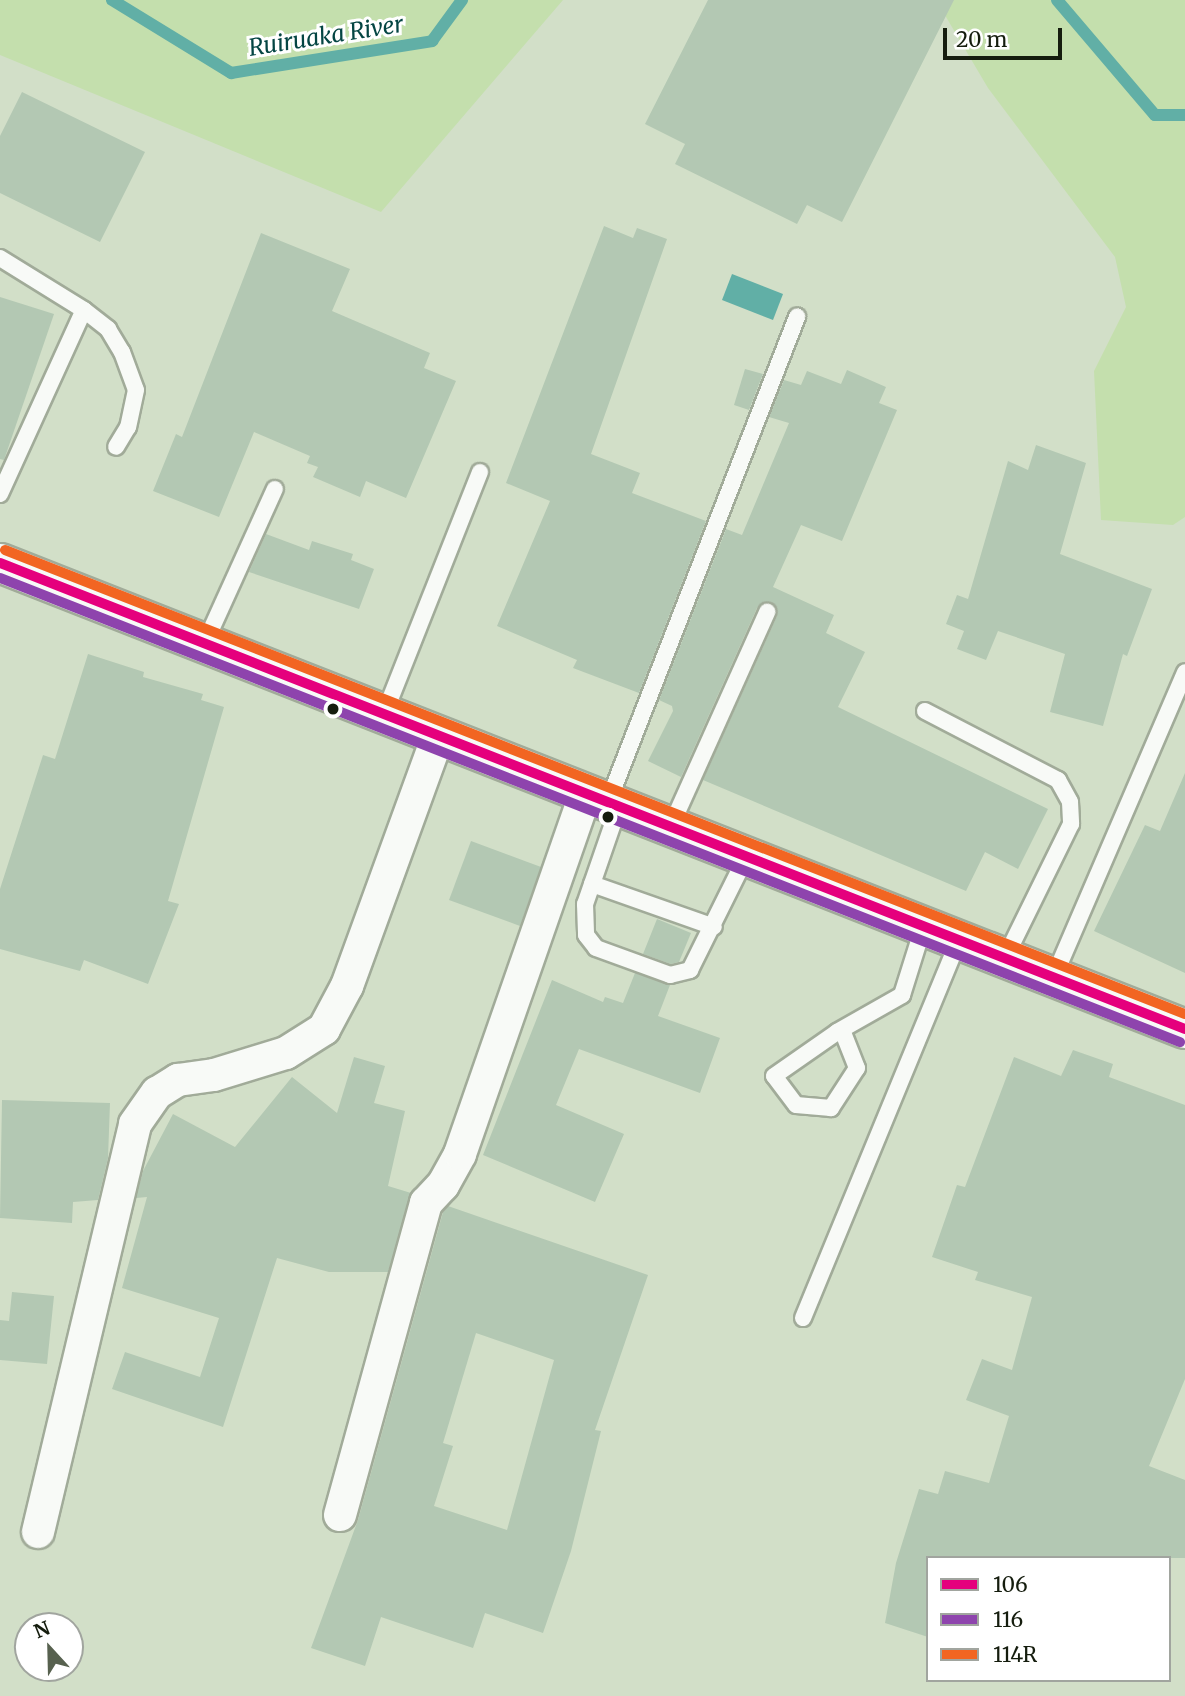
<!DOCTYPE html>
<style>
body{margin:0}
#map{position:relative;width:1185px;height:1696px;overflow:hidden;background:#d2dfc8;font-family:Merriweather,serif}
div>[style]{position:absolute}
.green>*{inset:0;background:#c4dfad}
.water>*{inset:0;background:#61afa6}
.stream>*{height:12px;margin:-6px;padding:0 6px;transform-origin:6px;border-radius:6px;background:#61afa6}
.building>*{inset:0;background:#b3c8b3}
.roads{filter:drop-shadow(2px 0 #a1ab99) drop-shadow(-2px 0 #a1ab99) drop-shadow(0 2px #a1ab99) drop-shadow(0 -2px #a1ab99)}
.service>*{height:16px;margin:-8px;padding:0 8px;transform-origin:8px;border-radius:8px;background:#f8faf7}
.minor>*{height:32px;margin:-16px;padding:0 16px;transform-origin:16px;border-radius:16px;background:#f8faf7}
.secondary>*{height:38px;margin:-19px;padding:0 19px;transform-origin:19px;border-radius:19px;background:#f8faf7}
.bus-1>*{height:10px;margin:-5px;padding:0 5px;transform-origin:5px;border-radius:5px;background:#e5007d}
.bus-2>*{height:10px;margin:-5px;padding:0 5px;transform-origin:5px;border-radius:5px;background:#8e44ad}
.bus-3>*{height:10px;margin:-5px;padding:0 5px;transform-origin:5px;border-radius:5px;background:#f26522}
.dots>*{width:19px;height:19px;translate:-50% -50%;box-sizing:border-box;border:4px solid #fff;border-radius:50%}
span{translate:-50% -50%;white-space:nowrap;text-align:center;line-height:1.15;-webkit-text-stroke:6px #fff;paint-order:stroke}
.water-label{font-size:23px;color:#044543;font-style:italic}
.legend{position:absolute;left:926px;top:1556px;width:245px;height:126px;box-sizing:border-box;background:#fff;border:2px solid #a1a59f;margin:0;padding:9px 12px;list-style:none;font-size:21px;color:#151d0e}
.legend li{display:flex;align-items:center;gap:14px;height:35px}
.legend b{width:35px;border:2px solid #a1a59f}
.north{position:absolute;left:14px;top:1612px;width:70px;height:70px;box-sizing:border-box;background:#fff;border:2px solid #a1a59f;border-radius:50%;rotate:338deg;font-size:19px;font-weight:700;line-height:28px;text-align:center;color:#151d0e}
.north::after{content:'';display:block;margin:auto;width:24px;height:32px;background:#57614f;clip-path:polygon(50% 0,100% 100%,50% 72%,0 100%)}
.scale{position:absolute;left:943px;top:28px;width:119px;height:32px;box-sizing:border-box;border:4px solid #151d0e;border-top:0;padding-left:9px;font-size:21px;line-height:24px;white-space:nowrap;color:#151d0e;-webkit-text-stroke:5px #fff;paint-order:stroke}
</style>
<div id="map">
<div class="green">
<i style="clip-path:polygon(0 0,563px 0,381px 212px,0 55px)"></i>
<i style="clip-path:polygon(936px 0,1185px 0,1185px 517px,1173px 525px,1101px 520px,1094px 371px,1126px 307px,1115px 257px,988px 88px)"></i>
</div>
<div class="water">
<i style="clip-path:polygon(732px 274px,783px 294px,773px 320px,722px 300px)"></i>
</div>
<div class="stream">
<i style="left:112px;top:0;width:140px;rotate:31.5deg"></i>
<i style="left:231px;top:73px;width:204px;rotate:-9deg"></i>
<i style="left:432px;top:41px;width:51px;rotate:-53.8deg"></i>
<i style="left:1057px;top:0;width:151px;rotate:49.6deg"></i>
<i style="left:1155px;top:115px;width:30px"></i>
</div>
<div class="building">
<i style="clip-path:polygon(708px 0,954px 0,842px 222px,807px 205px,797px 224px,675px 164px,685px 144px,645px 124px)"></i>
<i style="clip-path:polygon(22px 92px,145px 152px,100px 242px,0 193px,0 136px)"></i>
<i style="clip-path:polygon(604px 226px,633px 238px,637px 228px,667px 239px,591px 454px,640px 473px,632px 493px,706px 521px,639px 693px,573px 668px,577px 660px,497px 626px,550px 501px,506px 483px)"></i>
<i style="clip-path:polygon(261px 233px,350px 269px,332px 311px,430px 353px,424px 368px,456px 381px,406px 498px,366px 481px,360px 497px,313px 477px,318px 467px,307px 463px,310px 456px,254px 432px,219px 517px,153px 491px,176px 434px,182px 437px)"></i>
<i style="clip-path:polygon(0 297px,54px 314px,4px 460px,0 459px)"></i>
<i style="clip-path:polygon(745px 369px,763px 374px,749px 410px,734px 405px)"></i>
<i style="clip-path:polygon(847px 370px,886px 387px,879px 403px,897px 410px,842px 541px,801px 525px,773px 587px,834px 615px,826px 633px,865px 652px,838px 707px,1048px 809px,1018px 869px,985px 852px,966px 891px,703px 780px,777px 616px,771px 602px,757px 608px,681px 777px,648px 761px,673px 711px,672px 706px,659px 700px,726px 529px,742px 535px,789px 423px,769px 417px,784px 380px,801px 385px,807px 371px,841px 384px)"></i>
<i style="clip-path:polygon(1036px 445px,1086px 463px,1060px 554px,1152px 589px,1127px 656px,1123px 654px,1103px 726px,1050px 712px,1065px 654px,998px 631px,986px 660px,957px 649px,964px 631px,946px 624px,957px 595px,968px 599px,1008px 461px,1028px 470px)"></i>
<i style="clip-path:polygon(266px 534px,309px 550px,312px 541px,353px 554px,351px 560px,374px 569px,359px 609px,249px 572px)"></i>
<i style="clip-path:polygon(88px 654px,144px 672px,143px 677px,203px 694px,201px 700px,224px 707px,168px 901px,179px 904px,148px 984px,84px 960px,80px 971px,0 949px,0 889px,43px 755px,55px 759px)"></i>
<i style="clip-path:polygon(1185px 773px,1185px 973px,1094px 931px,1145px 825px,1160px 831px)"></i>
<i style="clip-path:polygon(471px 841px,541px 867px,520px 926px,449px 900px)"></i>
<i style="clip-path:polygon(657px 919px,691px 933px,679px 962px,671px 964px,643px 954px)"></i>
<i style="clip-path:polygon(635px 973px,670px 985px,658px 1016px,720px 1038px,700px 1093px,579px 1049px,556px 1105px,624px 1134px,595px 1202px,483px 1155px,552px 980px,603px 1002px,605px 997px,623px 1003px)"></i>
<i style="clip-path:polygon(1073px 1050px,1113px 1064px,1109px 1077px,1185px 1105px,1185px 1379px,1149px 1466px,1185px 1480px,1185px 1558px,928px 1558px,928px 1637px,885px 1623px,896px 1563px,919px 1489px,938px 1494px,945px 1471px,989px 1483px,1009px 1416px,966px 1400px,982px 1359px,1012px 1370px,1032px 1297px,975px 1280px,978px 1272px,932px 1257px,957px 1185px,965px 1187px,1014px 1057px,1061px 1076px)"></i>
<i style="clip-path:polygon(354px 1057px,385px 1066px,374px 1103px,405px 1111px,388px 1186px,411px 1193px,388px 1272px,329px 1272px,277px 1258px,223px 1427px,112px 1389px,125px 1352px,200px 1377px,219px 1318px,122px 1288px,147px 1197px,136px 1198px,143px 1171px,173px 1114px,235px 1147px,292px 1077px,337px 1113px)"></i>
<i style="clip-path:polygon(2px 1100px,110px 1103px,108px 1158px,98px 1200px,73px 1202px,72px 1223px,0 1218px)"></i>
<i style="clip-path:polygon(evenodd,448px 1206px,648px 1275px,595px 1430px,601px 1431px,571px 1551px,543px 1633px,485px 1613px,473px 1648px,381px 1617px,365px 1666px,311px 1648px,358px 1520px,443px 1212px,448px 1206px,476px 1333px,554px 1360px,507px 1530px,434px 1506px,453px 1446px,443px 1443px,476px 1333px)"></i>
<i style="clip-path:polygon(12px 1292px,54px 1296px,47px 1364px,0 1360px,0 1320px,9px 1321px)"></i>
</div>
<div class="roads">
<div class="service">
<i style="left:0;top:258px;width:99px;rotate:31.8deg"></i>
<i style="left:84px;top:310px;width:31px;rotate:38deg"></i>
<i style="left:108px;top:329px;width:27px;rotate:59deg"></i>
<i style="left:122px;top:352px;width:40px;rotate:69.8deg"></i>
<i style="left:136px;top:390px;width:38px;rotate:102deg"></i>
<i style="left:128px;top:427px;width:23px;rotate:121deg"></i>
<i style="left:0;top:494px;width:202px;rotate:-65.5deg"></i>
<i style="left:205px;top:643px;width:169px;rotate:-65.6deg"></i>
<i style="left:925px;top:711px;width:150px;rotate:27.4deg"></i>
<i style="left:1058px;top:780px;width:25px;rotate:61deg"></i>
<i style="left:1070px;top:802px;width:22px;rotate:87deg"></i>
<i style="left:1071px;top:824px;width:149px;rotate:116.2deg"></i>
<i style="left:385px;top:712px;width:258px;rotate:-68.4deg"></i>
<i style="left:608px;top:802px;width:521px;rotate:-68.71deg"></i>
<i style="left:619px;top:806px;width:104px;rotate:109.1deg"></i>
<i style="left:585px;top:904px;width:31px;rotate:88deg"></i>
<i style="left:586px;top:935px;width:16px;rotate:52deg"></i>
<i style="left:596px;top:948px;width:79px;rotate:20deg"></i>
<i style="left:670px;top:975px;width:21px;rotate:-14deg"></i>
<i style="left:690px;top:970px;width:126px;rotate:-63.6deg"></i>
<i style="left:671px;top:826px;width:235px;rotate:-65.8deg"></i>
<i style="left:592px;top:884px;width:129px;rotate:19.4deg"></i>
<i style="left:1053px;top:979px;width:334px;rotate:-66.7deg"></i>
<i style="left:842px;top:1030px;width:41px;rotate:68.5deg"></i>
<i style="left:857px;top:1068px;width:48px;rotate:123deg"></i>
<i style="left:831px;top:1108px;width:35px;rotate:-175deg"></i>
<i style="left:796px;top:1105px;width:36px;rotate:-127deg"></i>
<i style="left:774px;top:1076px;width:77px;rotate:-34.9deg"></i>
<i style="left:837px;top:1032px;width:75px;rotate:-29.6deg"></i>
<i style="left:902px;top:995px;width:70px;rotate:-72.6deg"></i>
<i style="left:803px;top:1318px;width:407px;rotate:-67.6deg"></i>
</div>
<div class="minor">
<i style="left:340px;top:1515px;width:324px;rotate:-74.6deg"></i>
<i style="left:426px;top:1203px;width:25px;rotate:-47deg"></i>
<i style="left:443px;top:1185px;width:35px;rotate:-61deg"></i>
<i style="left:460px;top:1154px;width:382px;rotate:-70.8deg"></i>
<i style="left:38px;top:1532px;width:419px;rotate:-76.6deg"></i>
<i style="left:135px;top:1124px;width:38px;rotate:-55deg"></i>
<i style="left:157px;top:1093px;width:25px;rotate:-32deg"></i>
<i style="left:178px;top:1080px;width:36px;rotate:-8deg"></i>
<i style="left:214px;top:1075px;width:75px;rotate:-17deg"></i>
<i style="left:286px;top:1053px;width:45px;rotate:-32.3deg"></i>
<i style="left:324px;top:1029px;width:49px;rotate:-61.9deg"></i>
<i style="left:347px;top:986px;width:269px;rotate:-70deg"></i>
</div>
<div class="secondary">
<i style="left:0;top:563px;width:1273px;rotate:21.47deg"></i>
</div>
</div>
<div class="bus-1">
<i style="left:0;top:563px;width:1273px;rotate:21.47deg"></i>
</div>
<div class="bus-2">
<i style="left:0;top:578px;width:1268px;rotate:21.47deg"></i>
</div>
<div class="bus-3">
<i style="left:5px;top:550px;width:1268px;rotate:21.47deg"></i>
</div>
<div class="dots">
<i style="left:333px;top:709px;background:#151d0e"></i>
<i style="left:608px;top:817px;background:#151d0e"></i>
</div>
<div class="water-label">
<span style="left:326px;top:36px;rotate:-9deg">Ruiruaka River</span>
</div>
<ul class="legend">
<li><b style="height:9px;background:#e5007d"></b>106</li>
<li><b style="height:9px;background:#8e44ad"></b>116</li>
<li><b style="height:9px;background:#f26522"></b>114R</li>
</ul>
<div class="north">N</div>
<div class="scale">20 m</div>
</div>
